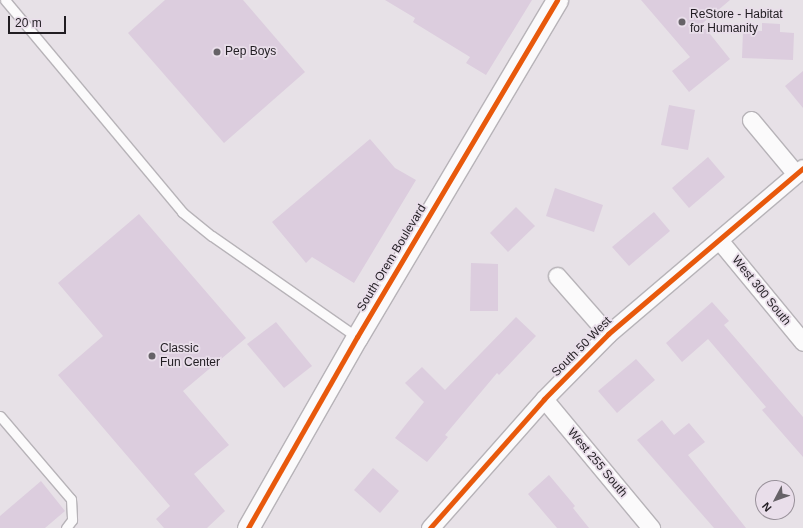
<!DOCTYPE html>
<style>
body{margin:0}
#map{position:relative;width:803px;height:528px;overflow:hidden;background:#e7e1e7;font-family:Arial,sans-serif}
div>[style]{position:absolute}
.building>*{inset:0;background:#dccdde}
.roads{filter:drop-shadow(1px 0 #b7b3b8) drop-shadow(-1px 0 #b7b3b8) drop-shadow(0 1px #b7b3b8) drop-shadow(0 -1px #b7b3b8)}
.service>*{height:9px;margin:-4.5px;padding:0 4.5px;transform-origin:4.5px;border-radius:4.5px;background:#fbfafb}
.minor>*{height:17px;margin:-8.5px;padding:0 8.5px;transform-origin:8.5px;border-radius:8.5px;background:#fbfafb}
.tertiary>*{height:21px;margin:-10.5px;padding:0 10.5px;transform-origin:10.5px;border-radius:10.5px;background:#fbfafb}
.cycleway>*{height:5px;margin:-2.5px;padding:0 2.5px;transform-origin:2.5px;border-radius:2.5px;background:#e8590c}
.dots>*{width:11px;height:11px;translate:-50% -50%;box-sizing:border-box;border:2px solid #e9deea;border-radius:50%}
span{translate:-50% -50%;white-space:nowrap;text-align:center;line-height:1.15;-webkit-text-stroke:3.5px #e9deea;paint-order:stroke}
.poi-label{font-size:12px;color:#211d22}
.left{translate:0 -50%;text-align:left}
.street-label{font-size:12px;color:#211d22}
.north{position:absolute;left:755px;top:480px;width:40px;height:40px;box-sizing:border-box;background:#e9deea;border:1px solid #99919a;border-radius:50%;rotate:229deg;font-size:11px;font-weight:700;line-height:16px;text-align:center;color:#211d22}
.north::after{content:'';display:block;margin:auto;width:14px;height:18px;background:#666267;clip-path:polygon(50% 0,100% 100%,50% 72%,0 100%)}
.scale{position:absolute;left:8px;top:16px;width:58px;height:18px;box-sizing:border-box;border:2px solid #211d22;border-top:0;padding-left:5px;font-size:12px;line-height:14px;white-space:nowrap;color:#211d22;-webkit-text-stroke:3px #e9deea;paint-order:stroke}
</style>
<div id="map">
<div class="building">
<i style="clip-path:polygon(165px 0,243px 0,305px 72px,224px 143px,128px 33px)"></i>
<i style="clip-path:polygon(385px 0,532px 0,486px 75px,466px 63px,470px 57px,413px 22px,415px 18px)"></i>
<i style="clip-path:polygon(641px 0,730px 0,697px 28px,706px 29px,730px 59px,689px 92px,672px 71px,690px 57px)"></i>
<i style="clip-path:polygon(762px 23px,780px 24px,780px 32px,794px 33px,793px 60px,742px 58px,743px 30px,762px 31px)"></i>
<i style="clip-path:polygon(803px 71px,803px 108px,785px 86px)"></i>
<i style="clip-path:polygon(669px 105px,695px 110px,688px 150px,661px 145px)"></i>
<i style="clip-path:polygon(370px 139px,395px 168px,416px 180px,354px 283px,312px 257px,306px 263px,272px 222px)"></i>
<i style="clip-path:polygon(708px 157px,725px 177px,689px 208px,672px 188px)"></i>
<i style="clip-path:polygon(555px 188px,603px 205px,594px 232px,546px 216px)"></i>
<i style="clip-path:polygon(516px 207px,535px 226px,508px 252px,490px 233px)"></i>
<i style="clip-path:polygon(654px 212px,670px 231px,629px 266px,612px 247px)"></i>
<i style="clip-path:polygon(139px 214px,246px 338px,183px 391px,229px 445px,194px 474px,225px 511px,207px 528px,164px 528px,156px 519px,170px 506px,58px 375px,103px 336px,58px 283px)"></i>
<i style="clip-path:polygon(471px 263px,498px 264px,498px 311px,470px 311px)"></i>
<i style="clip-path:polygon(712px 302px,729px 321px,724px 325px,803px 417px,803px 457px,762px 410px,766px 407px,708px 339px,682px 362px,666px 343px)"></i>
<i style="clip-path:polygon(516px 317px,536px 336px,499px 375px,497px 373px,445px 435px,448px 437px,427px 462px,395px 438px,424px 402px,405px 383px,422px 367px,445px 390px)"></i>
<i style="clip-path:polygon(276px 322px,312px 366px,284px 388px,247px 344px)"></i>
<i style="clip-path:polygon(636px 359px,655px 380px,617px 413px,598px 391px)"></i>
<i style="clip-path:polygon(662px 420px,674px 435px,689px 423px,705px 442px,688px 455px,746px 528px,714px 528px,637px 440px)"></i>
<i style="clip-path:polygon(373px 468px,399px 491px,380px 513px,354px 490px)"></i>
<i style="clip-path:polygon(549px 475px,575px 506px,573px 508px,589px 528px,557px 528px,528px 494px)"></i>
<i style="clip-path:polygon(41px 481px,65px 511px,45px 528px,0 528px,0 516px)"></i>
</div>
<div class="roads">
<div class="service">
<i style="left:5px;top:0;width:276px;rotate:50.1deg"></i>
<i style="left:182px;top:212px;width:38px;rotate:39deg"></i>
<i style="left:212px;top:236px;width:177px;rotate:34.9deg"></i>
<i style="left:0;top:416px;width:109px;rotate:49.5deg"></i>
<i style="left:71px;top:499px;width:21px;rotate:87deg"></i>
<i style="left:72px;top:520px;width:10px;rotate:127deg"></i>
</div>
<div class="minor">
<i style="left:751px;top:120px;width:70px;rotate:50.2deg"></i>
<i style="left:719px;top:240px;width:132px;rotate:50.5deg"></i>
<i style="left:557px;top:276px;width:77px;rotate:48.7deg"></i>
<i style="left:544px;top:399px;width:168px;rotate:50.3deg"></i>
<i style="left:430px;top:528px;width:172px;rotate:-48.5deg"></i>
<i style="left:544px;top:399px;width:91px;rotate:-45.4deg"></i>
<i style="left:608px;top:334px;width:256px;rotate:-40.4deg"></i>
</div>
<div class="tertiary">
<i style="left:248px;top:528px;width:220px;rotate:-60.3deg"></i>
<i style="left:357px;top:337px;width:392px;rotate:-59.3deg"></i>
</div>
</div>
<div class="cycleway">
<i style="left:248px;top:528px;width:220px;rotate:-60.3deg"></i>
<i style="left:357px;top:337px;width:392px;rotate:-59.3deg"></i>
<i style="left:430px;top:528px;width:172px;rotate:-48.5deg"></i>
<i style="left:544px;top:399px;width:91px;rotate:-45.4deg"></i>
<i style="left:608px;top:334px;width:256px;rotate:-40.4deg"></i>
</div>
<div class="dots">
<i style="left:682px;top:22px;background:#666267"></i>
<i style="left:217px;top:52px;background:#666267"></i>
<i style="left:152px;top:356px;background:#666267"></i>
</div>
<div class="poi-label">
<span class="left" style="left:690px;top:22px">ReStore - Habitat<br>for Humanity</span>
<span class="left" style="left:225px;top:52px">Pep Boys</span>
<span class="left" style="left:160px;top:356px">Classic<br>Fun Center</span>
</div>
<div class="street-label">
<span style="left:392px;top:258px;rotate:-59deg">South Orem Boulevard</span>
<span style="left:761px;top:291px;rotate:51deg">West 300 South</span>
<span style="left:582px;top:347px;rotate:-45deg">South 50 West</span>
<span style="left:597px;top:463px;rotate:50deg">West 255 South</span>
</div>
<div class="north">N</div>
<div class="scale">20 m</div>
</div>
